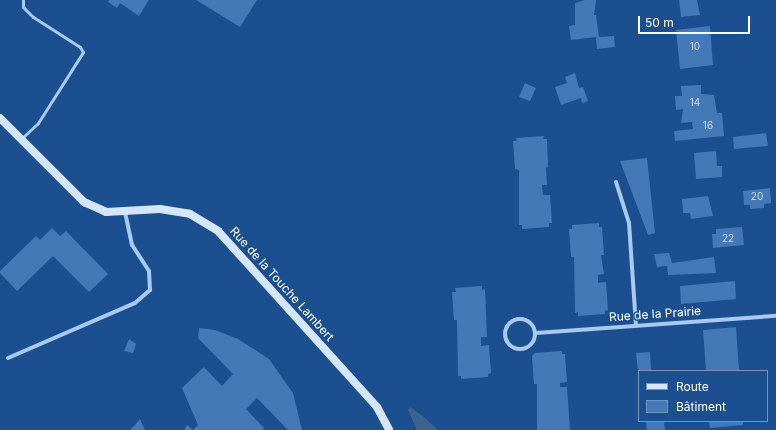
<!DOCTYPE html>
<meta charset="utf-8">
<style>
body{margin:0}
#map{position:relative;width:776px;height:430px;overflow:hidden;background:#1b4f8f;font-family:Inter,sans-serif}
div>[style]{position:absolute}
.water>*{inset:0;background:#3c6290}
.building>*{inset:0;background:#4478b7}
.lane>*{height:3px;margin:-1.5px;padding:0 1.5px;transform-origin:1.5px;border-radius:1.5px;background:#a9c9ee}
.street>*{height:4px;margin:-2px;padding:0 2px;transform-origin:2px;border-radius:2px;background:#a9c9ee}
.street>.ring{margin:-2px;padding:0;box-sizing:content-box;background:none;border:4px solid #a9c9ee;border-radius:50%}
.secondary>*{height:8px;margin:-4px;padding:0 4px;transform-origin:4px;border-radius:4px;background:#d6e6fa}
span{translate:-50% -50%;white-space:nowrap;text-align:center;line-height:1.15;-webkit-text-stroke:3px #1b4f8f;paint-order:stroke}
.number-label{font-size:10px;color:#d0dded}
.number-label span{-webkit-text-stroke-width:0}
.street-label{font-size:12px;color:#fff}
.legend{position:absolute;left:638px;top:370px;width:130px;height:52px;box-sizing:border-box;background:#1b4f8f;border:1px solid #7695bc;margin:0;padding:5px 7px;list-style:none;font-size:12px;color:#fff}
.legend li{display:flex;align-items:center;gap:8px;height:20px}
.legend b{width:20px;border:1px solid #7695bc}
.scale{position:absolute;left:638px;top:16px;width:112px;height:18px;box-sizing:border-box;border:2px solid #fff;border-top:0;padding-left:5px;font-size:12px;line-height:14px;white-space:nowrap;color:#fff;-webkit-text-stroke:3px #1b4f8f;paint-order:stroke}
</style>
<div id="map">
<div class="water">
<i style="clip-path:polygon(410px 407px,424px 417px,438px 430px,417px 430px,408px 410px)"></i>
</div>
<div class="building">
<i style="clip-path:polygon(109px 0,149px 0,139px 16px,120px 3px,117px 8px,108px 2px)"></i>
<i style="clip-path:polygon(196px 0,257px 0,240px 27px)"></i>
<i style="clip-path:polygon(585px 0,596px 0,594px 15px,596px 15px,599px 37px,614px 36px,615px 47px,597px 49px,596px 37px,571px 40px,569px 26px,575px 25px,575px 3px)"></i>
<i style="clip-path:polygon(679px 0,697px 0,700px 15px,681px 17px)"></i>
<i style="clip-path:polygon(710px 26px,713px 65px,680px 69px,676px 30px)"></i>
<i style="clip-path:polygon(575px 73px,579px 88px,583px 87px,588px 101px,582px 103px,581px 98px,561px 105px,555px 87px,567px 83px,565px 77px)"></i>
<i style="clip-path:polygon(525px 83px,536px 88px,530px 101px,519px 97px)"></i>
<i style="clip-path:polygon(701px 85px,701px 94px,714px 95px,717px 113px,722px 113px,724px 136px,675px 141px,674px 131px,693px 129px,692px 122px,681px 123px,683px 109px,676px 110px,675px 96px,682px 96px,681px 86px)"></i>
<i style="clip-path:polygon(766px 133px,768px 146px,734px 149px,733px 137px)"></i>
<i style="clip-path:polygon(544px 136px,543px 139px,547px 139px,548px 167px,546px 168px,547px 185px,542px 185px,543px 195px,550px 195px,552px 223px,549px 223px,549px 227px,522px 229px,522px 225px,519px 225px,519px 170px,515px 169px,513px 141px,517px 141px,516px 138px)"></i>
<i style="clip-path:polygon(716px 151px,717px 166px,722px 166px,722px 177px,696px 179px,694px 153px)"></i>
<i style="clip-path:polygon(647px 158px,655px 233px,648px 235px,620px 161px)"></i>
<i style="clip-path:polygon(770px 188px,771px 203px,764px 204px,764px 208px,750px 209px,750px 205px,744px 205px,743px 191px)"></i>
<i style="clip-path:polygon(708px 196px,713px 216px,691px 219px,690px 213px,683px 213px,682px 199px)"></i>
<i style="clip-path:polygon(599px 223px,599px 227px,602px 227px,604px 255px,601px 255px,604px 274px,598px 275px,598px 283px,606px 282px,608px 310px,605px 311px,605px 314px,578px 316px,578px 312px,575px 313px,574px 257px,571px 257px,569px 229px,572px 229px,572px 225px)"></i>
<i style="clip-path:polygon(742px 227px,744px 245px,713px 248px,712px 234px,716px 234px,716px 229px)"></i>
<i style="clip-path:polygon(52px 228px,60px 236px,66px 231px,108px 274px,89px 292px,53px 256px,17px 291px,0 273px,0 271px,36px 236px,40px 240px)"></i>
<i style="clip-path:polygon(669px 253px,672px 263px,714px 257px,716px 273px,668px 275px,667px 266px,657px 267px,654px 254px)"></i>
<i style="clip-path:polygon(735px 281px,736px 299px,681px 304px,680px 286px)"></i>
<i style="clip-path:polygon(482px 286px,482px 290px,485px 289px,487px 337px,481px 337px,481px 346px,489px 345px,491px 373px,488px 374px,488px 377px,461px 379px,461px 376px,458px 376px,457px 320px,454px 320px,452px 292px,456px 292px,455px 288px)"></i>
<i style="clip-path:polygon(736px 327px,739px 371px,706px 371px,703px 330px)"></i>
<i style="clip-path:polygon(199px 328px,215px 330px,238px 339px,269px 359px,293px 393px,302px 430px,288px 430px,257px 398px,246px 409px,264px 428px,262px 430px,184px 430px,187px 425px,193px 430px,198px 425px,182px 388px,204px 367px,222px 386px,233px 374px,198px 338px)"></i>
<i style="clip-path:polygon(129px 339px,136px 344px,133px 353px,124px 351px)"></i>
<i style="clip-path:polygon(562px 351px,562px 354px,565px 354px,567px 382px,560px 383px,560px 387px,567px 387px,570px 430px,537px 430px,537px 384px,534px 384px,532px 356px,535px 353px)"></i>
<i style="clip-path:polygon(650px 352px,651px 371px,638px 371px,636px 353px)"></i>
<i style="clip-path:polygon(140px 419px,145px 430px,130px 430px,134px 426px)"></i>
<i style="clip-path:polygon(646px 421px,664px 421px,665px 430px,647px 430px)"></i>
<i style="clip-path:polygon(709px 421px,743px 421px,743px 425px,710px 428px)"></i>
</div>
<div class="lane">
<i style="left:22px;top:138px;width:22px;rotate:-43deg"></i>
<i style="left:38px;top:123px;width:84px;rotate:-57.6deg"></i>
<i style="left:83px;top:52px;width:6px;rotate:-121deg"></i>
<i style="left:80px;top:47px;width:56px;rotate:-147.4deg"></i>
<i style="left:33px;top:17px;width:14px;rotate:-135deg"></i>
<i style="left:23px;top:7px;width:7px;rotate:-90deg"></i>
</div>
<div class="street">
<i style="left:616px;top:182px;width:43px;rotate:72.4deg"></i>
<i style="left:629px;top:223px;width:103px;rotate:86.1deg"></i>
<i class="ring" style="left:505px;top:319px;width:26px;height:26px"></i>
<i style="left:536px;top:333px;width:241px;rotate:-4.1deg"></i>
<i style="left:8px;top:358px;width:138px;rotate:-23.4deg"></i>
<i style="left:135px;top:303px;width:20px;rotate:-41deg"></i>
<i style="left:150px;top:290px;width:19px;rotate:-93deg"></i>
<i style="left:149px;top:271px;width:31px;rotate:-123deg"></i>
<i style="left:132px;top:245px;width:33px;rotate:-102deg"></i>
</div>
<div class="secondary">
<i style="left:0;top:118px;width:119px;rotate:45deg"></i>
<i style="left:84px;top:202px;width:24px;rotate:24deg"></i>
<i style="left:106px;top:212px;width:54px;rotate:-3.2deg"></i>
<i style="left:160px;top:209px;width:30px;rotate:9deg"></i>
<i style="left:190px;top:214px;width:33px;rotate:31deg"></i>
<i style="left:218px;top:231px;width:237px;rotate:47.9deg"></i>
<i style="left:377px;top:407px;width:26px;rotate:62deg"></i>
</div>
<div class="number-label">
<span style="left:695px;top:47px">10</span>
<span style="left:695px;top:103px">14</span>
<span style="left:708px;top:126px">16</span>
<span style="left:757px;top:197px">20</span>
<span style="left:728px;top:239px">22</span>
</div>
<div class="street-label">
<span style="left:282px;top:284px;rotate:48deg">Rue de la Touche Lambert</span>
<span style="left:655px;top:314px;rotate:-4deg">Rue de la Prairie</span>
</div>
<ul class="legend">
<li><b style="height:5px;background:#d6e6fa"></b>Route</li>
<li><b style="height:11px;background:#4478b7"></b>Bâtiment</li>
</ul>
<div class="scale">50 m</div>
</div>
